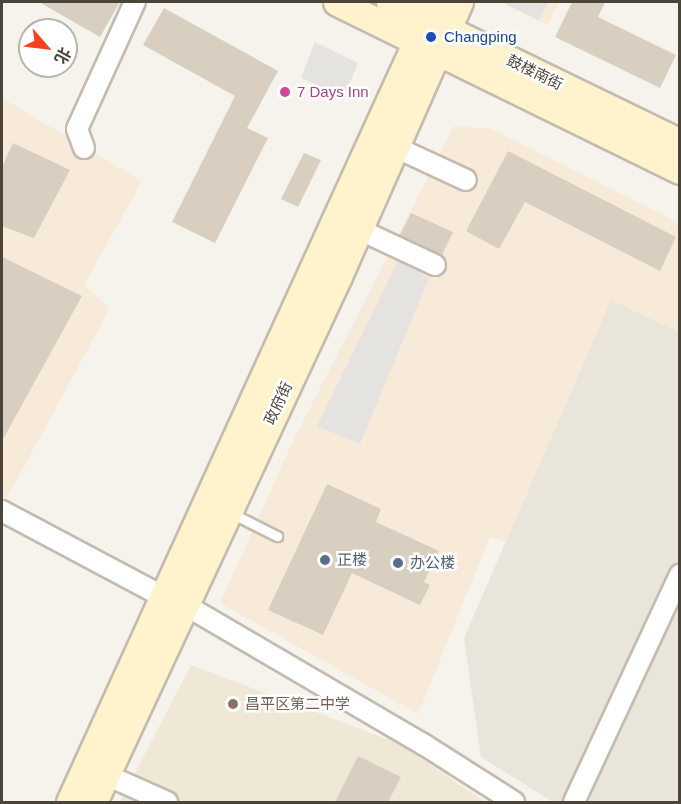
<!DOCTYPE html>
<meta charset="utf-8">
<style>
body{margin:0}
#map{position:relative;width:681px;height:804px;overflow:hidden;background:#f6f3ec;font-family:Arial,"Noto Sans SC",sans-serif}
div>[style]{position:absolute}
.residential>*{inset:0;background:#eae5da}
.commercial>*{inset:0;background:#f7ead8}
.education>*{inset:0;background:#efe8d6}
.parking>*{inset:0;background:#e5e3e0}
.building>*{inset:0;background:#d8cfc1}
.path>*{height:3px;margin-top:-1.5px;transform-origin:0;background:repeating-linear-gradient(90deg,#c4b79f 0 3px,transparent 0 6px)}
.roads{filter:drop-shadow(2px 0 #c2bbae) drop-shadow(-2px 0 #c2bbae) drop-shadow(0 2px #c2bbae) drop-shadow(0 -2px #c2bbae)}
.lane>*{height:9px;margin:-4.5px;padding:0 4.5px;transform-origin:4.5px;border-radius:4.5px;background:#fff}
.street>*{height:20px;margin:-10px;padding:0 10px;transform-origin:10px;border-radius:10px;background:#fff}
.secondary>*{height:27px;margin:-13.5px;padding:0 13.5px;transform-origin:13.5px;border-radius:13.5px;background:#fff3cd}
.dots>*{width:16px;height:16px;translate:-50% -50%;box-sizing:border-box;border:3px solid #fff;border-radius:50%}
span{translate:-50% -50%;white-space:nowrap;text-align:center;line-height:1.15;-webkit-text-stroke:5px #fff;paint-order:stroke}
.transit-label{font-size:15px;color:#164399}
.left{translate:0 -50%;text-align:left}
.street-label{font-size:15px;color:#4b4439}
.hotel-label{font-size:15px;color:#b23c85}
.service-label{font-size:15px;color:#4e5e75}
.education-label{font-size:15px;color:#785e54}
.frame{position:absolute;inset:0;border:3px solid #4b4439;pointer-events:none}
.north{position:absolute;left:18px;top:18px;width:60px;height:60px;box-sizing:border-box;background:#fff;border:2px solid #b7b4b0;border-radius:50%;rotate:118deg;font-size:16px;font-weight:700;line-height:24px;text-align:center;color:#4b4439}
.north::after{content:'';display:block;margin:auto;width:21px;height:27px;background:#fc3f1d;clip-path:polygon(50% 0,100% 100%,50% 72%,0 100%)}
</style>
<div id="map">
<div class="residential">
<i style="clip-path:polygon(611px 299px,679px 332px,679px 802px,553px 802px,481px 757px,464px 638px)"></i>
</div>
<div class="commercial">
<i style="clip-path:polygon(501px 2px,559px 2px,548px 25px)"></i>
<i style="clip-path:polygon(2px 98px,142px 181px,84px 285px,110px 308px,2px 507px)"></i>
<i style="clip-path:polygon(454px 126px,491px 129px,679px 223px,679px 332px,611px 300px,506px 542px,490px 537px,418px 714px,220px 603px,291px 445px)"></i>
</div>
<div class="education">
<i style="clip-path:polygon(191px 665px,400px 744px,485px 802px,120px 802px)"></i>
</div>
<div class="parking">
<i style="clip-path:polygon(501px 2px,549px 2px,539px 21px)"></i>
<i style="clip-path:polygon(315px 42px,358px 63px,344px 97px,301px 78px)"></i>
<i style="clip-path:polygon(399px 259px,429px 278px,360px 444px,317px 426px)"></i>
</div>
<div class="building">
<i style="clip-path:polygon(39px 2px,120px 2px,100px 37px)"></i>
<i style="clip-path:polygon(572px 2px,605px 2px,598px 17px,676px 55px,660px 88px,555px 37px)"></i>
<i style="clip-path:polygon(164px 8px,278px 71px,247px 128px,268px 138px,215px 243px,172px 222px,235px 96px,143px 45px)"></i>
<i style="clip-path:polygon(13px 143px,70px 170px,34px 238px,2px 226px,2px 167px)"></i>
<i style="clip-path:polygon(508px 151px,676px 237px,660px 271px,525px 202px,499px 249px,466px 231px)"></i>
<i style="clip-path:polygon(304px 153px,321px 160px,298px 207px,281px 199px)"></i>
<i style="clip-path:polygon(411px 213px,453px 232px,442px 255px,400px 235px)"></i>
<i style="clip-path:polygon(2px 257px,82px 296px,2px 441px)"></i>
<i style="clip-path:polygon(327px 484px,381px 509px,376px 522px,439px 551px,424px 582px,430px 585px,420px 605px,352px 573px,323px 635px,268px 610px)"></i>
<i style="clip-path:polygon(358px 756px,401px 777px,388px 802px,335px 802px)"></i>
</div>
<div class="path">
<i style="left:2px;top:802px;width:1px"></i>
</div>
<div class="roads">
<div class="lane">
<i style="left:229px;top:512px;width:54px;rotate:26.6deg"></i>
</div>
<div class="street">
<i style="left:395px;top:147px;width:78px;rotate:24.9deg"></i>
<i style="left:84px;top:148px;width:20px;rotate:-110deg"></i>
<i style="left:77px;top:129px;width:140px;rotate:-65.5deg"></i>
<i style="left:358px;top:229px;width:85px;rotate:25.1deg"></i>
<i style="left:2px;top:511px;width:183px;rotate:28deg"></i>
<i style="left:185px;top:605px;width:276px;rotate:30.3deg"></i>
<i style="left:423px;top:744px;width:108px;rotate:32.5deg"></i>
<i style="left:106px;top:775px;width:67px;rotate:23.9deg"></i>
<i style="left:574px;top:802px;width:251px;rotate:-65deg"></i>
</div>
<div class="secondary">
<i style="left:337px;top:2px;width:382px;rotate:26.1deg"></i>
<i style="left:390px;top:2px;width:322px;rotate:25.9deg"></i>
<i style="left:70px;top:802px;width:879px;rotate:-65.48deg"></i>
<i style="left:93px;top:802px;width:580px;rotate:-65.02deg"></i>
<i style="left:338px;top:276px;width:300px;rotate:-66.2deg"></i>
</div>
</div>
<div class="dots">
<i style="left:431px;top:37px;background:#1a4fb4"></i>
<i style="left:285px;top:92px;background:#d1479c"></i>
<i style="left:325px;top:560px;background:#5c6f8a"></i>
<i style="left:398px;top:563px;background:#5c6f8a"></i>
<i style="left:233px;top:704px;background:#8d6e63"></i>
</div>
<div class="transit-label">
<span class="left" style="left:444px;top:37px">Changping</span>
</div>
<div class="street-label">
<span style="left:535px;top:72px;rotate:26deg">鼓楼南街</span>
<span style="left:278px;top:403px;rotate:-65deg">政府街</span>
</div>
<div class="hotel-label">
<span class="left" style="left:297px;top:92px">7 Days Inn</span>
</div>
<div class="service-label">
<span class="left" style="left:337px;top:560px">正楼</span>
<span class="left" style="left:410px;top:563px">办公楼</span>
</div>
<div class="education-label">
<span class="left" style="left:245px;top:704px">昌平区第二中学</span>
</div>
<div class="frame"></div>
<div class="north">北</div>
</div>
